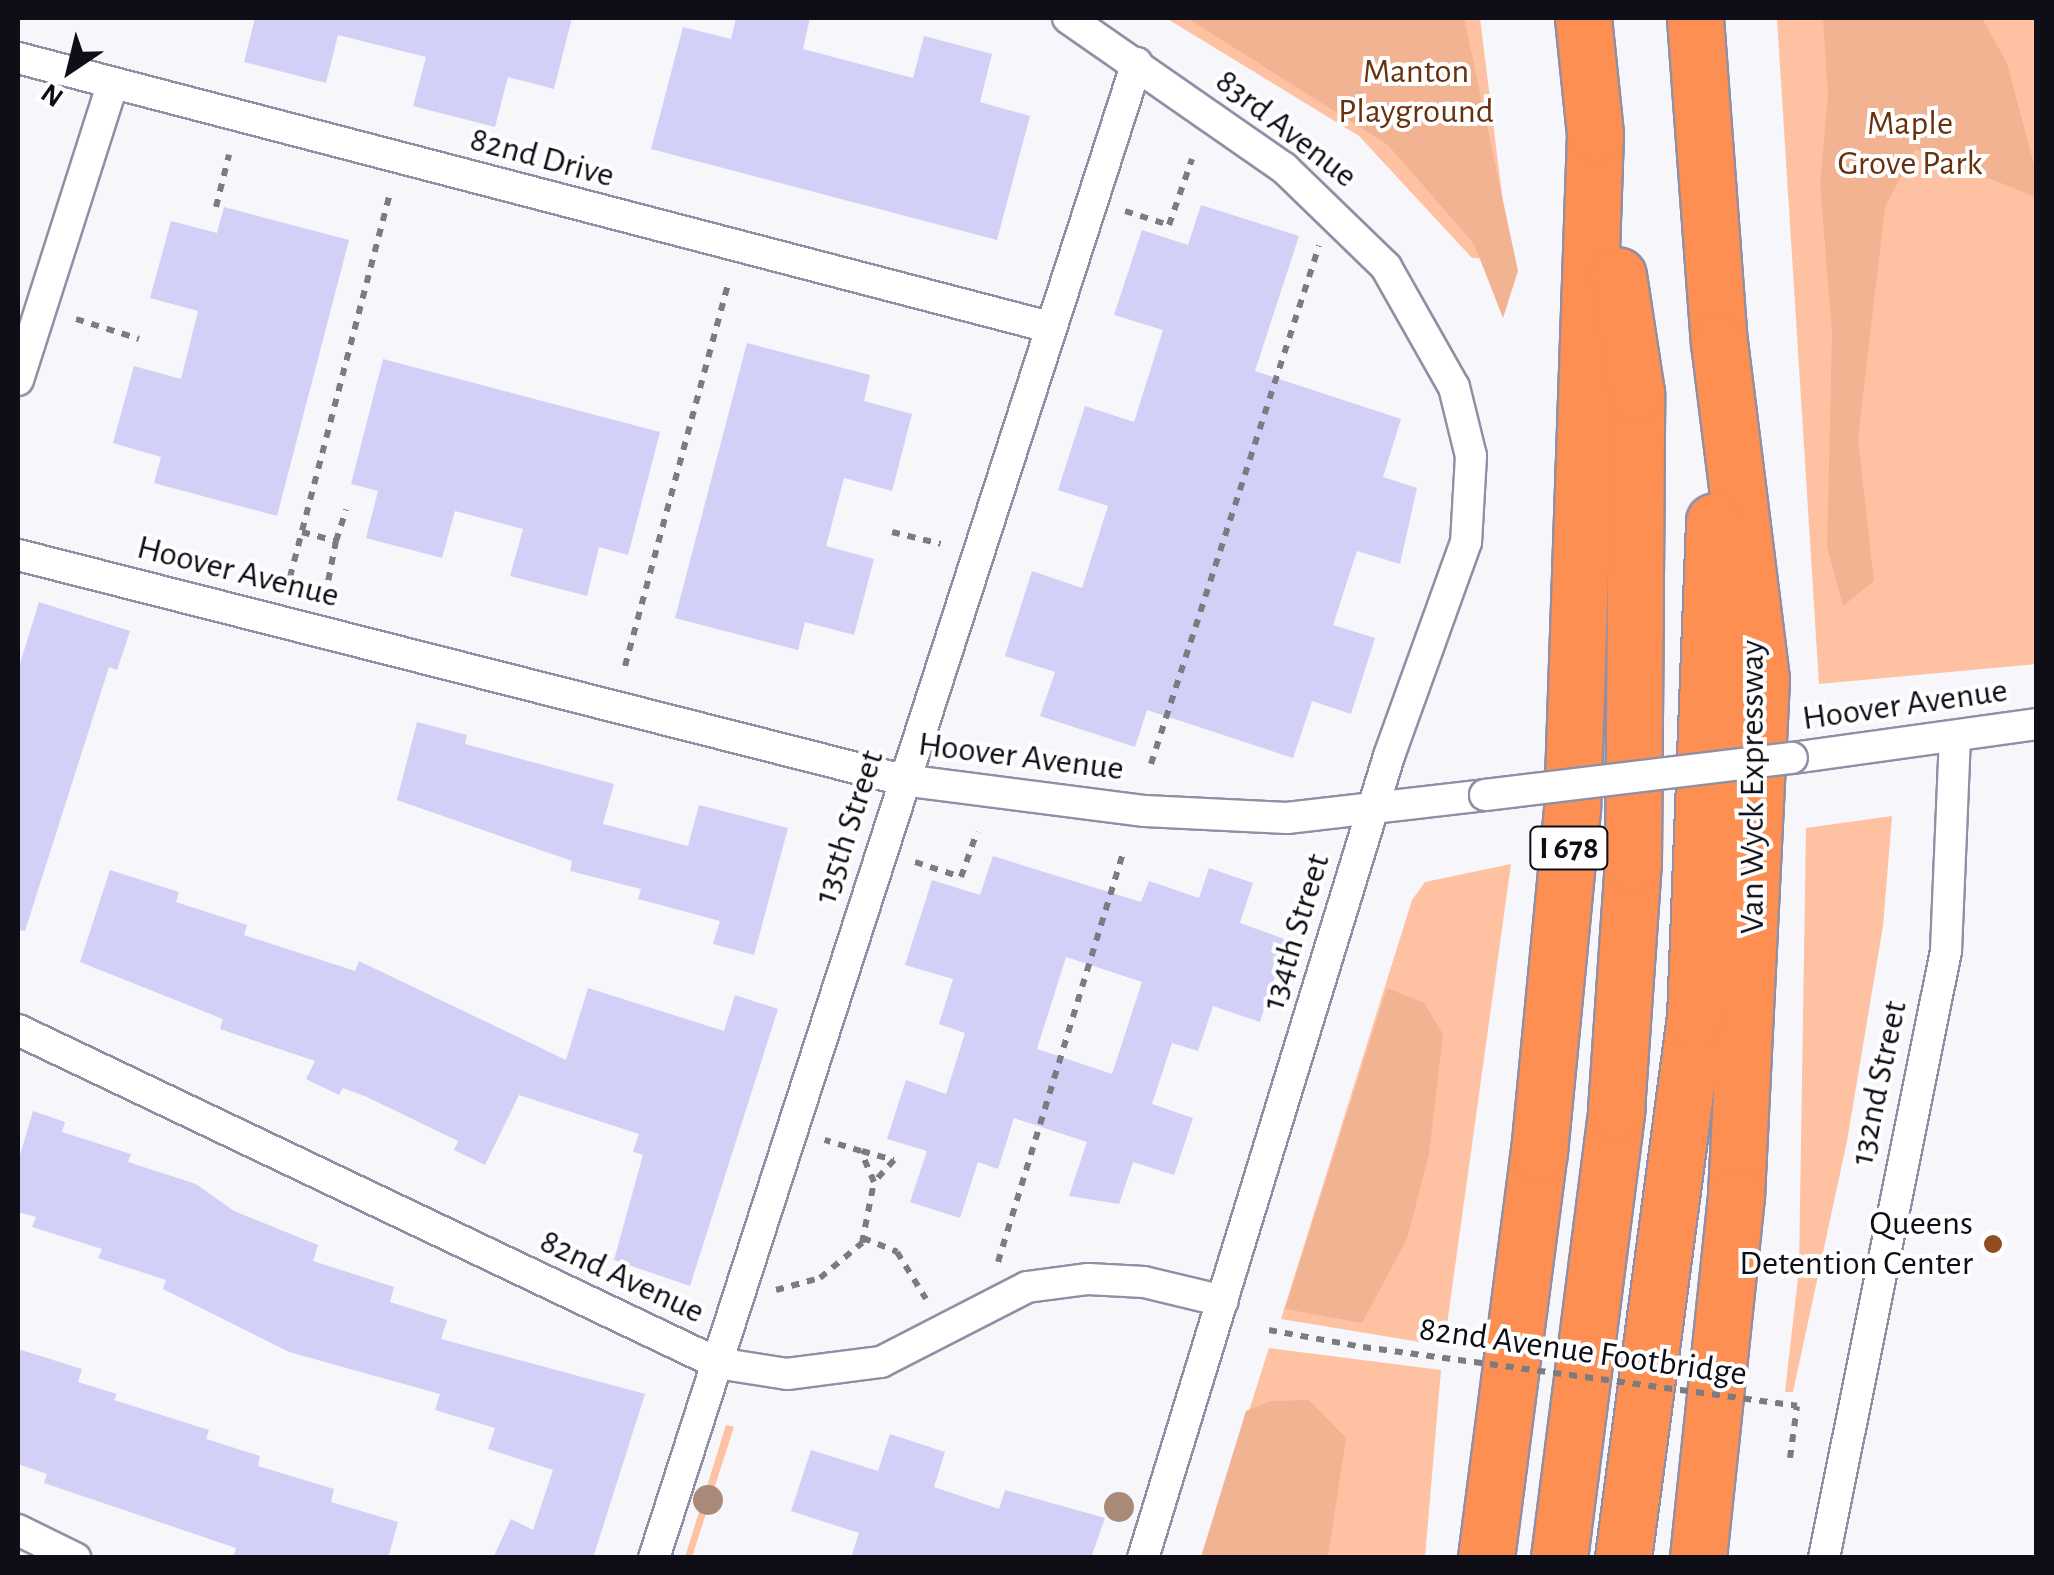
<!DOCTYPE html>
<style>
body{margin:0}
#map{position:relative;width:2054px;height:1575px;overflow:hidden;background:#f6f6fb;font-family:"Alegreya Sans",sans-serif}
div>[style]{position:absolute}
.green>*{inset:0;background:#fec2a3}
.forest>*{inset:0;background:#f2b393}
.building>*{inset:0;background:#d2d0f6}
.path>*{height:6px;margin-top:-3px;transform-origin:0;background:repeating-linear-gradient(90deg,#7b7b81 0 8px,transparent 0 16px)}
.roads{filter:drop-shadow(2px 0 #908fa6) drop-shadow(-2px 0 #908fa6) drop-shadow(0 2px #908fa6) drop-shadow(0 -2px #908fa6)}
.minor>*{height:30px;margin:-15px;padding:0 15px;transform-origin:15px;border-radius:15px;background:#fff}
.motorway>*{height:55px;margin:-27.5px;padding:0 27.5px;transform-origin:27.5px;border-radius:27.5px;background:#fc8f51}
.path-bridge>*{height:6px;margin-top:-3px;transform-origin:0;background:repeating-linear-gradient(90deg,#7b7b81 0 8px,transparent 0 16px)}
.bridges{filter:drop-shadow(2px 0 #908fa6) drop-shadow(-2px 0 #908fa6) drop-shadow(0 2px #908fa6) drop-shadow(0 -2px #908fa6)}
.minor-bridge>*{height:30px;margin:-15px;padding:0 15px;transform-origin:15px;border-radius:15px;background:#fff}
.trees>*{width:30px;height:30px;margin:-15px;border-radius:50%;background:#a98a79}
.dots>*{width:28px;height:28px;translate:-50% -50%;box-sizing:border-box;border:5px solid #fff;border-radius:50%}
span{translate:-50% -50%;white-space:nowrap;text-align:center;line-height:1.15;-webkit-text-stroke:8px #fff;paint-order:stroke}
.shield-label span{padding:2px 8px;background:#fff;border:2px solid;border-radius:8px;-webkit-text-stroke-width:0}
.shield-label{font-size:32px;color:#0f0e16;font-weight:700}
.park-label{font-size:35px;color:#6a310e}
.street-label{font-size:35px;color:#0f0e16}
.poi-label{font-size:35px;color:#0f0e16}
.right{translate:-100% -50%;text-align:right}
.frame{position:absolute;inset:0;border:20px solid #0f0e16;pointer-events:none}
.north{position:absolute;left:20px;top:20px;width:100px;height:100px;-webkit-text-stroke:8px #fff;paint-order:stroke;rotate:215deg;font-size:28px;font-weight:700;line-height:40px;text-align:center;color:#0f0e16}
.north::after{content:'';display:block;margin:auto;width:35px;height:45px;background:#0f0e16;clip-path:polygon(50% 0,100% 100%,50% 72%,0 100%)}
</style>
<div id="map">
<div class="green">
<i style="clip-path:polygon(1166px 18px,1480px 18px,1510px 259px,1472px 258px,1359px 136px)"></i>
<i style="clip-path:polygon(1777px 18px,2036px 18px,2036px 664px,1819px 684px)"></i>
<i style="clip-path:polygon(1892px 816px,1883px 926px,1847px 1141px,1793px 1392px,1785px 1392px,1799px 1269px,1806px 828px)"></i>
<i style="clip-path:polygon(1511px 864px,1444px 1346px,1281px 1319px,1412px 900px,1425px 882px)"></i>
<i style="clip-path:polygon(1269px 1348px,1441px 1370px,1425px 1557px,1202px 1558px)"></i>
<i style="clip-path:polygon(726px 1425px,734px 1427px,692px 1557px,685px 1557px)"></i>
</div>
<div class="forest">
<i style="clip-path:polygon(1187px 18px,1464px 18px,1518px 271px,1503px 318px,1474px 244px,1388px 145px)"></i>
<i style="clip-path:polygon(1823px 18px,1982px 18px,2007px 63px,2036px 172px,2036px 197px,1915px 149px,1885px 207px,1858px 439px,1874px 581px,1843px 606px,1827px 547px,1832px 332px,1820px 183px,1828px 96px)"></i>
<i style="clip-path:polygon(1387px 988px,1424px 1003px,1443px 1034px,1429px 1154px,1407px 1239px,1362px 1323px,1285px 1309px)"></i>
<i style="clip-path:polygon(1309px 1400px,1346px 1438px,1328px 1557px,1201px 1557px,1246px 1411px,1270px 1401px)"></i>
</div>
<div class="building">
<i style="clip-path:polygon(255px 18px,572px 18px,554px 89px,508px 77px,495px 127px,413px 106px,426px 57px,338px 35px,326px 83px,244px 62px)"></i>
<i style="clip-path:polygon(736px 18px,810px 18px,803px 49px,913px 78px,924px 36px,992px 54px,980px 102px,1030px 116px,997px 240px,651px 149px,683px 27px,731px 39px)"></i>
<i style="clip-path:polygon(1201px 205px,1299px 236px,1255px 371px,1401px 419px,1383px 477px,1417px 488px,1400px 564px,1357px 551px,1333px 625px,1375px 638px,1351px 714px,1312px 701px,1293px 758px,1147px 710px,1135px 747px,1040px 716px,1055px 672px,1005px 656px,1032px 571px,1082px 588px,1108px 506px,1058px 490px,1085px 406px,1134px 422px,1163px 330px,1114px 315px,1142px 230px,1188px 245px)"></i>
<i style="clip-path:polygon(224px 207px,349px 240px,277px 516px,154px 483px,161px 457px,113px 443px,134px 366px,181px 379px,198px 311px,150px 298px,171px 221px,217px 233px)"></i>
<i style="clip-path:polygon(747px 343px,870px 375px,864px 401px,912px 414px,892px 491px,844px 478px,826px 546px,874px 559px,854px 635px,805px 622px,798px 650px,675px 618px)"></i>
<i style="clip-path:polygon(383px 359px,660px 432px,628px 555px,599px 547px,587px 596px,510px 576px,523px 529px,455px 511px,442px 558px,366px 538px,378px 491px,351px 484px)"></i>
<i style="clip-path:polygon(39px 602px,130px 631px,117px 670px,109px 667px,25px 931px,18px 930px,18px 670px)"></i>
<i style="clip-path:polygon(417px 722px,467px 735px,465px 744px,614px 784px,603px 824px,688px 846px,699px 805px,788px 828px,754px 955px,713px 944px,720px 921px,638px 899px,641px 889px,570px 871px,572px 861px,397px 800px)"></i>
<i style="clip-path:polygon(evenodd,993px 856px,1141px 902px,1149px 881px,1199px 898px,1209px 868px,1253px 883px,1240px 923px,1287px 940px,1260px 1022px,1213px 1006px,1198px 1051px,1172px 1043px,1152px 1104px,1193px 1118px,1174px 1175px,1133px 1162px,1119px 1204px,1069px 1196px,1087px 1142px,1014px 1118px,998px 1169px,978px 1162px,960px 1218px,910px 1202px,927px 1151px,887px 1139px,906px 1080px,946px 1094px,965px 1033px,939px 1024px,953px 979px,905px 965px,932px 880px,980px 895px,993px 856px,1066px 957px,1142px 982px,1112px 1074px,1037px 1049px,1066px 957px)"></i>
<i style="clip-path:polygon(110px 870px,179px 892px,176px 902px,247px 925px,244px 935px,355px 971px,359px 961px,566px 1060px,588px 988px,724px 1031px,735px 995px,778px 1009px,690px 1286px,614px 1260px,643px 1155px,633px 1152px,639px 1134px,519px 1095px,485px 1165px,454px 1150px,458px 1141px,367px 1097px,343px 1088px,339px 1095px,306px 1079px,315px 1061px,220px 1029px,223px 1019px,80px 962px)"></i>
<i style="clip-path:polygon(33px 1111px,65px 1122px,62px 1132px,131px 1154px,128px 1162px,196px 1184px,234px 1211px,318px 1245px,313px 1261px,394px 1287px,390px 1302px,447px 1320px,441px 1339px,645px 1394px,593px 1558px,493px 1558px,511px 1519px,533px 1530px,553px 1470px,488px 1449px,495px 1428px,435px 1410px,440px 1394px,289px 1352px,163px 1289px,166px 1280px,98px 1258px,102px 1249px,32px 1227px,36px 1217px,18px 1212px,18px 1162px)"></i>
<i style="clip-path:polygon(18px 1349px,82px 1369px,78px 1382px,117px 1394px,114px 1400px,209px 1430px,206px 1439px,260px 1456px,258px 1466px,334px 1489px,331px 1502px,398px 1522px,388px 1558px,233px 1558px,236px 1548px,44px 1483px,47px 1474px,18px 1464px)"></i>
<i style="clip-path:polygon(890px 1434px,945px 1452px,934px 1487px,999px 1509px,1005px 1490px,1105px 1518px,1091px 1558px,851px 1558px,859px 1533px,791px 1511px,811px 1450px,878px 1471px)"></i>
</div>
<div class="path">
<i style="left:216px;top:207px;width:54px;rotate:-76deg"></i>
<i style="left:1125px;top:211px;width:46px;rotate:17.7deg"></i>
<i style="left:1169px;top:225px;width:70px;rotate:-70.8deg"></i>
<i style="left:76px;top:319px;width:66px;rotate:17.6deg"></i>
<i style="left:302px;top:532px;width:35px;rotate:15deg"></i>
<i style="left:336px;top:541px;width:47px;rotate:101.1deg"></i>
<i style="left:892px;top:532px;width:50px;rotate:13.8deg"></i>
<i style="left:336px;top:541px;width:33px;rotate:-72deg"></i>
<i style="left:290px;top:577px;width:394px;rotate:-75.4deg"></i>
<i style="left:625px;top:666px;width:395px;rotate:-74.9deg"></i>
<i style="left:1151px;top:764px;width:545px;rotate:-72.03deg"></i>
<i style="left:915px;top:862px;width:48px;rotate:18.1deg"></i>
<i style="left:961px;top:877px;width:48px;rotate:-70.4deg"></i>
<i style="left:862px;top:1151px;width:33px;rotate:16deg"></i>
<i style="left:894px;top:1160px;width:30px;rotate:132deg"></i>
<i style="left:863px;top:1238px;width:37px;rotate:22deg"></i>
<i style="left:897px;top:1252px;width:55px;rotate:58.3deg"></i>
<i style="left:998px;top:1262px;width:427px;rotate:-73deg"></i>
<i style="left:776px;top:1290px;width:46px;rotate:-15.3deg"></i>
<i style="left:820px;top:1278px;width:55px;rotate:-39.8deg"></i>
<i style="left:862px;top:1243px;width:62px;rotate:-78.9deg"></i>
<i style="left:874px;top:1182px;width:34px;rotate:-113deg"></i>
<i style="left:861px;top:1151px;width:38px;rotate:-163deg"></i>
<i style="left:1269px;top:1330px;width:96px;rotate:10.3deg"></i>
<i style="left:1790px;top:1458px;width:52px;rotate:-82.3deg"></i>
</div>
<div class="roads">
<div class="minor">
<i style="left:1068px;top:18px;width:263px;rotate:34.8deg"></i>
<i style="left:1284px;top:168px;width:142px;rotate:44.1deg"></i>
<i style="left:1386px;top:267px;width:138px;rotate:60.5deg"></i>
<i style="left:1454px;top:387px;width:71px;rotate:76.2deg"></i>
<i style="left:1471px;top:456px;width:86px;rotate:93.3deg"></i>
<i style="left:1466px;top:542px;width:227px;rotate:109.8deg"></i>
<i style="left:1389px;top:756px;width:839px;rotate:107.05deg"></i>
<i style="left:18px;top:58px;width:1066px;rotate:14.62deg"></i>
<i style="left:18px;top:380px;width:310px;rotate:-72.3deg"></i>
<i style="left:18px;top:555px;width:913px;rotate:14.26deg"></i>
<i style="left:903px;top:780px;width:244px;rotate:7.3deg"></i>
<i style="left:1145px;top:811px;width:142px;rotate:2.8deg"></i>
<i style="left:1287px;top:818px;width:199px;rotate:-6.6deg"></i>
<i style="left:1792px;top:758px;width:246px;rotate:-7.9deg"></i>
<i style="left:18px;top:1030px;width:774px;rotate:25.47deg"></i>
<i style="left:717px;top:1363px;width:71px;rotate:8.9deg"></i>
<i style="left:787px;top:1374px;width:95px;rotate:-7.3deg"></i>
<i style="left:881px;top:1362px;width:164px;rotate:-27.2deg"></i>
<i style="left:1027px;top:1287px;width:62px;rotate:-7.5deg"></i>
<i style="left:1088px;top:1279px;width:56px;rotate:3.1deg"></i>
<i style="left:1144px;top:1282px;width:81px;rotate:13.5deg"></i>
<i style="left:18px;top:1530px;width:64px;rotate:26.2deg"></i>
<i style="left:654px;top:1558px;width:1571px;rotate:-72.1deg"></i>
<i style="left:1824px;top:1558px;width:619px;rotate:-78.64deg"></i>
<i style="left:1946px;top:951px;width:212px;rotate:-87.6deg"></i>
</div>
<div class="motorway">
<i style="left:1695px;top:18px;width:325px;rotate:85.8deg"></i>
<i style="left:1719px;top:342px;width:340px;rotate:82.9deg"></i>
<i style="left:1761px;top:679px;width:518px;rotate:92.77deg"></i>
<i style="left:1736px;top:1196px;width:364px;rotate:96deg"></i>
<i style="left:1486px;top:1558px;width:409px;rotate:-82.6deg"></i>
<i style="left:1539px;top:1152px;width:345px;rotate:-84.5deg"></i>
<i style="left:1572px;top:809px;width:675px;rotate:-88.05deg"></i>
<i style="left:1595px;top:134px;width:117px;rotate:-95.9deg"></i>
<i style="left:1559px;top:1558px;width:452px;rotate:-82.7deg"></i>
<i style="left:1616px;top:1110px;width:249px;rotate:-86.1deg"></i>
<i style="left:1633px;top:862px;width:469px;rotate:-89.6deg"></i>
<i style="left:1636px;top:393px;width:119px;rotate:-98.7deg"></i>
<i style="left:1623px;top:1558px;width:546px;rotate:-82.42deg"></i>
<i style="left:1695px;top:1017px;width:496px;rotate:-87.8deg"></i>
</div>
</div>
<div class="path-bridge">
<i style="left:1363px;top:1347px;width:438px;rotate:7.7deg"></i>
</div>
<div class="bridges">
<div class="minor-bridge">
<i style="left:1485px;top:795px;width:309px;rotate:-6.9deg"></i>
</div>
</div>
<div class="trees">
<i style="left:708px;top:1500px"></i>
<i style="left:1119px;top:1507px"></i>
</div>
<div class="dots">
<i style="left:1993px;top:1244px;background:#924d25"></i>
</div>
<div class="shield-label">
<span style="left:1569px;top:848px">I 678</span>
</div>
<div class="park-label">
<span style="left:1416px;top:92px">Manton<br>Playground</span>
<span style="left:1910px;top:144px">Maple<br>Grove Park</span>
</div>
<div class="street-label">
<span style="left:1286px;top:129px;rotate:38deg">83rd Avenue</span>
<span style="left:542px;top:158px;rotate:15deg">82nd Drive</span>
<span style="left:238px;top:572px;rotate:14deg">Hoover Avenue</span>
<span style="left:1905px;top:705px;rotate:-8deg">Hoover Avenue</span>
<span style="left:1021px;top:757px;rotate:7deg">Hoover Avenue</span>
<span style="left:1753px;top:787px;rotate:-90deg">Van Wyck Expressway</span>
<span style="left:849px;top:827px;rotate:-72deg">135th Street</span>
<span style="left:1296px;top:932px;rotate:-73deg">134th Street</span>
<span style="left:1879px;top:1083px;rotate:-78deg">132nd Street</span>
<span style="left:622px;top:1277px;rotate:25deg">82nd Avenue</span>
<span style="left:1583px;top:1352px;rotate:8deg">82nd Avenue Footbridge</span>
</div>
<div class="poi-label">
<span class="right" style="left:1973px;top:1244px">Queens<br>Detention Center</span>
</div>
<div class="frame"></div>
<div class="north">N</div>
</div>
